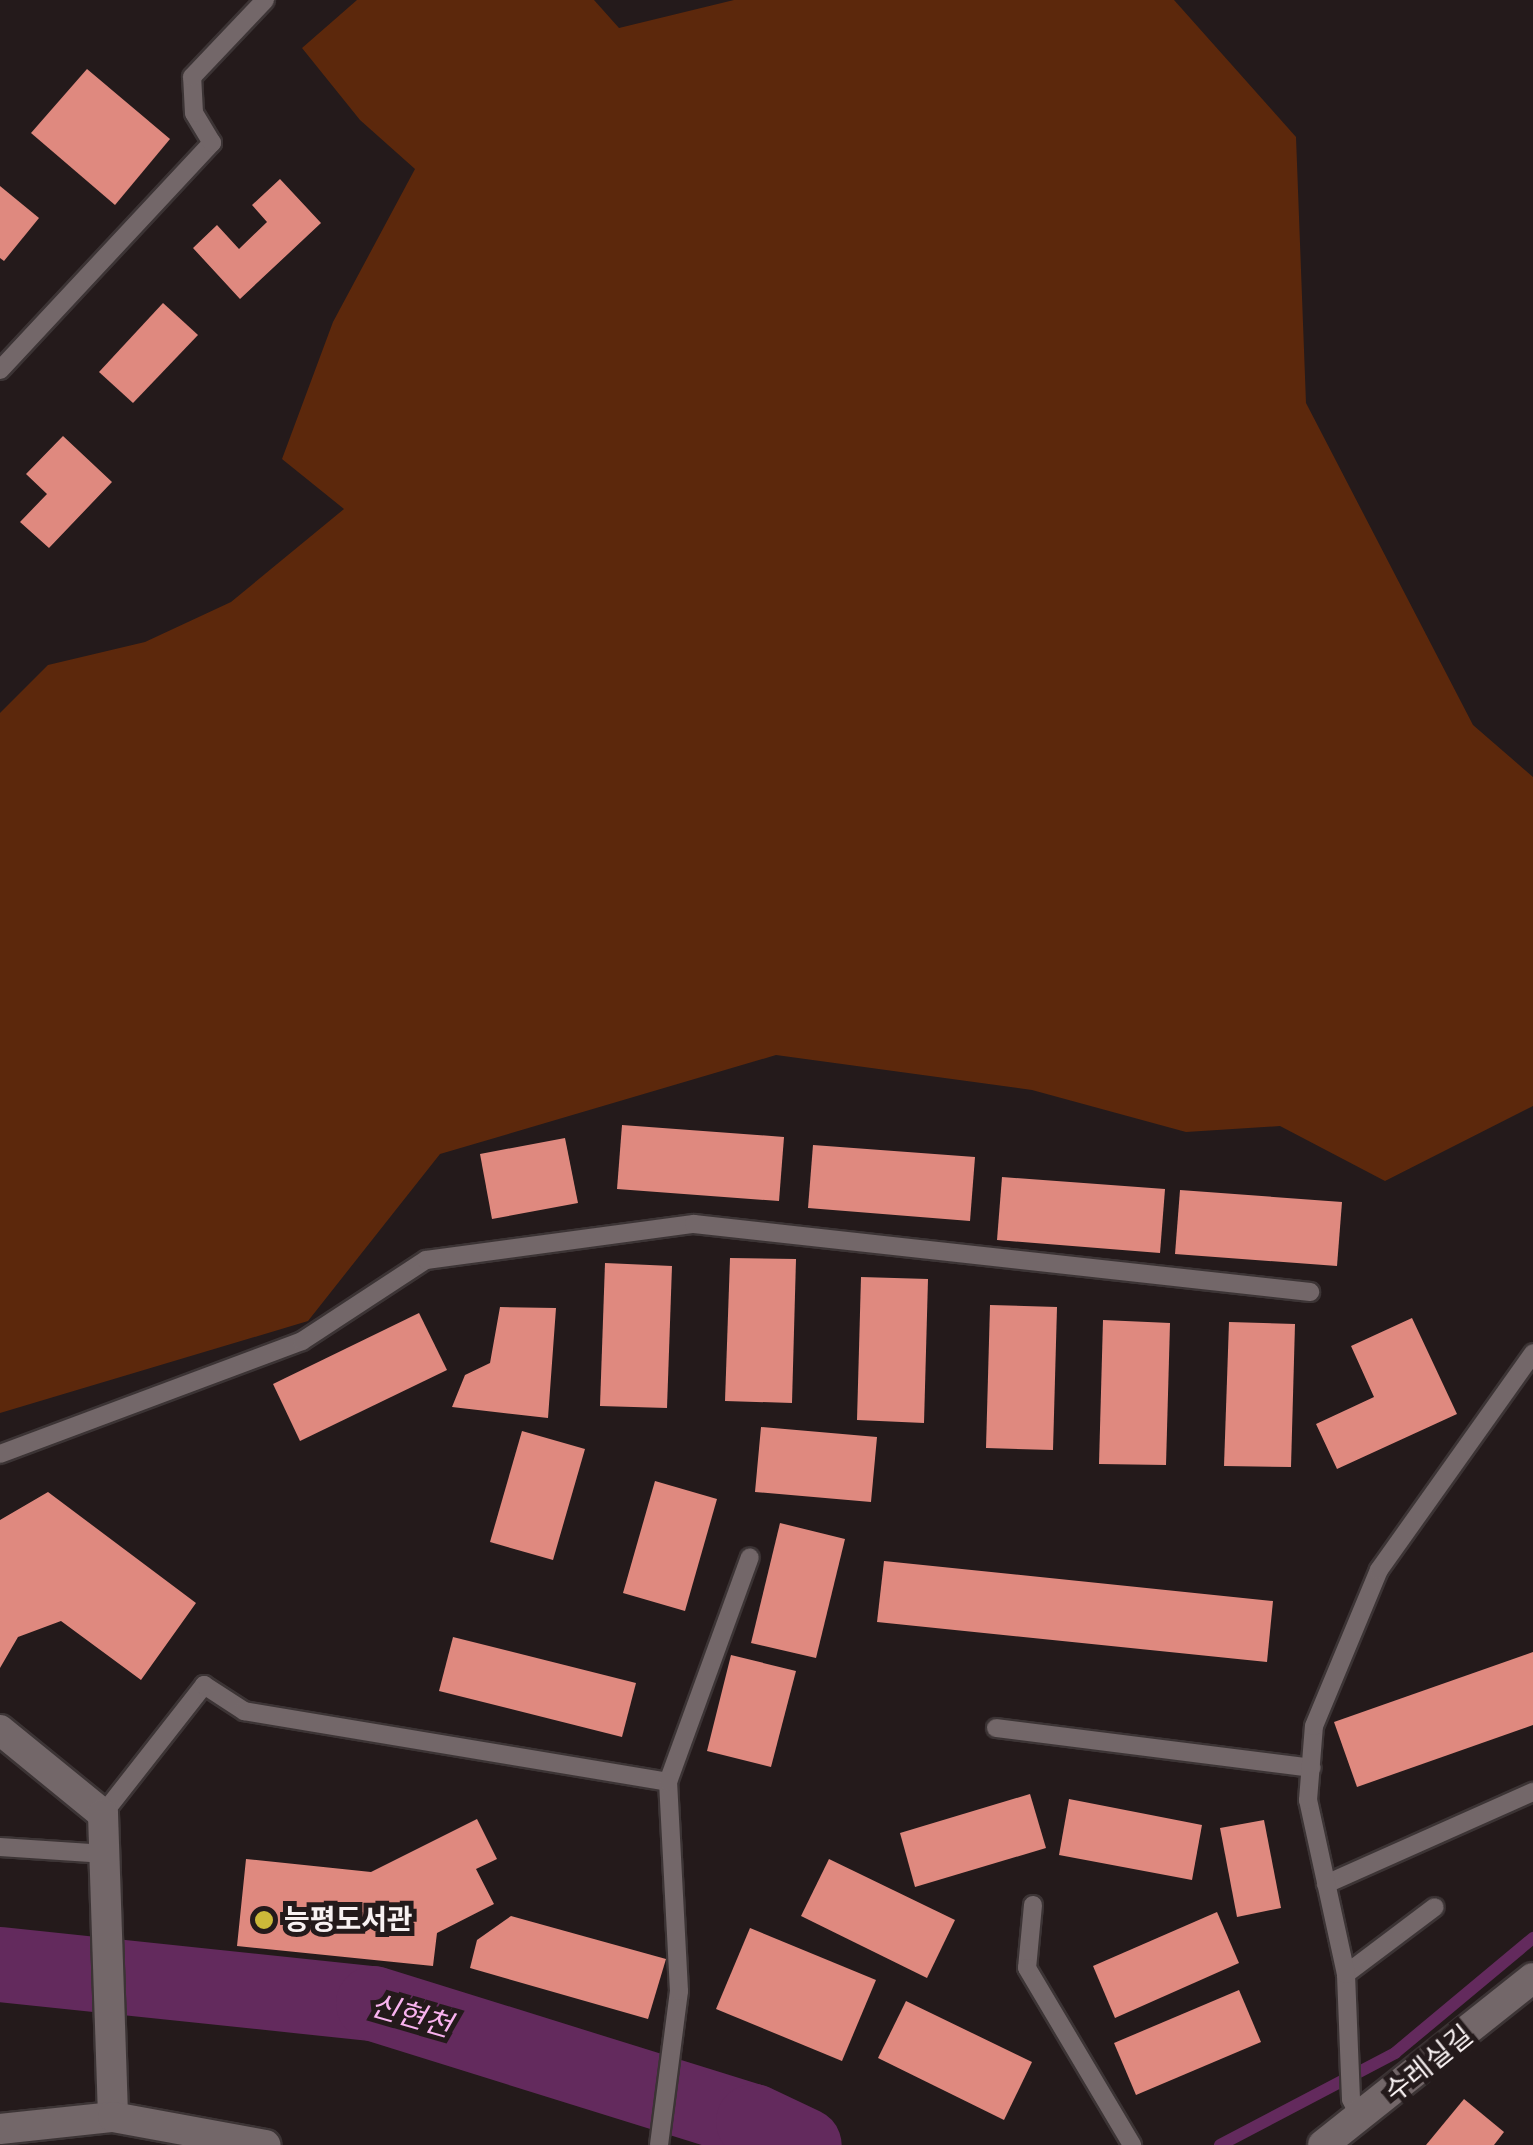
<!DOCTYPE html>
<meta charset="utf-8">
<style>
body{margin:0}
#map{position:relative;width:1533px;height:2145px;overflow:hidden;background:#241a1b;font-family:Rubik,"Noto Sans KR",sans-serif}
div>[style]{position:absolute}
.green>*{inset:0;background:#5c280c}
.stream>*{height:12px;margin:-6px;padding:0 6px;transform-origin:6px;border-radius:6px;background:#632a5d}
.river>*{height:75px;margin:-37.5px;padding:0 37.5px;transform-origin:37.5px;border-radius:37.5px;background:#632a5d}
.building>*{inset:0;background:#df897f}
.roads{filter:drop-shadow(2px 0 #3c3435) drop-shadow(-2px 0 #3c3435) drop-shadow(0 2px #3c3435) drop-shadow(0 -2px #3c3435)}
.lane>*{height:18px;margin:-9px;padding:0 9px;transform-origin:9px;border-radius:9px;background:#736769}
.street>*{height:30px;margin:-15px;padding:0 15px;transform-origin:15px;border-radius:15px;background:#736769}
.secondary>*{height:30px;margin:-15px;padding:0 15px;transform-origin:15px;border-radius:15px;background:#736769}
.dots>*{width:28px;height:28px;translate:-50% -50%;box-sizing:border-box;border:5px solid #241a1b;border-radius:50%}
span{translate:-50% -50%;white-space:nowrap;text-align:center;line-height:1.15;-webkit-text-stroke:10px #241a1b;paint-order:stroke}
.poi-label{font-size:28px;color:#f8f1f2;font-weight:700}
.left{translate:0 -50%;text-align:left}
.street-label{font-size:28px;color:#f8f1f2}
.water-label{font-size:30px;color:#f9b3ef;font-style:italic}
</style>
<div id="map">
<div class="green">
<i style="clip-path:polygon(357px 0,594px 0,619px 28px,734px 0,1174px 0,1296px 137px,1306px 403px,1473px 725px,1533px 777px,1533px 1106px,1385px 1181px,1280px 1126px,1186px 1132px,1032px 1090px,776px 1055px,440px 1154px,308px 1321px,0 1413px,0 713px,48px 665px,145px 642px,231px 602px,344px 509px,282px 459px,333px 322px,415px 169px,360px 120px,302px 48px)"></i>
</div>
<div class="stream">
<i style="left:1220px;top:2145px;width:198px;rotate:-27.7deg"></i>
<i style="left:1395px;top:2053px;width:180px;rotate:-39.8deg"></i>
</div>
<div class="river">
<i style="left:0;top:1964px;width:375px;rotate:6deg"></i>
<i style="left:373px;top:2003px;width:398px;rotate:17.3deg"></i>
<i style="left:753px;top:2121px;width:56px;rotate:25.2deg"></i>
</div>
<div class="building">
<i style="clip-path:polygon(87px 69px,170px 139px,115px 205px,31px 133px)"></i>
<i style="clip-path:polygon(280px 179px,321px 223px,240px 299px,193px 248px,217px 225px,239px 249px,267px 222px,252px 205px)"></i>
<i style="clip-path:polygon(0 186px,39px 218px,4px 261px,0 258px)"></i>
<i style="clip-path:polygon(163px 303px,198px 335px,133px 403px,99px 372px)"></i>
<i style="clip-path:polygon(63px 436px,112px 482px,49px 548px,20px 522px,47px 494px,26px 474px)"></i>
<i style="clip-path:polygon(622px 1125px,784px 1137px,779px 1201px,617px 1189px)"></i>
<i style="clip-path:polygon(565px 1138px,578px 1203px,492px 1219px,480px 1154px)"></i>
<i style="clip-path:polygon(813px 1145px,975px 1157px,970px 1221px,808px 1208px)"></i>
<i style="clip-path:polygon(1002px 1177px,1165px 1189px,1160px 1253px,997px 1240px)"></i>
<i style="clip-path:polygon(1180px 1190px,1342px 1202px,1337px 1266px,1175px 1254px)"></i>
<i style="clip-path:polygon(730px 1258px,796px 1259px,792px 1403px,725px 1401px)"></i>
<i style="clip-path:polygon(605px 1263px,672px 1266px,667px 1408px,600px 1406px)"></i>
<i style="clip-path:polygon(861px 1277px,928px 1279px,924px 1423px,857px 1420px)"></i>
<i style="clip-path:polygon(990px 1305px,1057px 1307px,1053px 1450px,986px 1448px)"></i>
<i style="clip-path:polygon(500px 1307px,556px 1308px,548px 1418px,452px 1407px,465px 1375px,490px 1363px)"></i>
<i style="clip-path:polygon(419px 1313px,447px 1370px,300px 1441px,273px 1384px)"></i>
<i style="clip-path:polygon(1412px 1318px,1457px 1414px,1337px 1469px,1316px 1424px,1374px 1397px,1351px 1346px)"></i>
<i style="clip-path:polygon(1103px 1320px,1170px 1323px,1166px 1465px,1099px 1464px)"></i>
<i style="clip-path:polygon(1229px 1322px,1295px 1324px,1291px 1467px,1224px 1466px)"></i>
<i style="clip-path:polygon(761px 1427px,877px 1437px,871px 1502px,755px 1492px)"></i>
<i style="clip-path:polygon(522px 1431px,585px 1449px,553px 1560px,490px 1542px)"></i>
<i style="clip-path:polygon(655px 1481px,717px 1499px,685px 1611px,623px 1593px)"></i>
<i style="clip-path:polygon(48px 1492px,196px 1603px,141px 1680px,61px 1621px,18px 1637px,0 1668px,0 1520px)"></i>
<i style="clip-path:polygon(780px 1523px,845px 1539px,816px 1658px,751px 1643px)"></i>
<i style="clip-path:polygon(884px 1561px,1273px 1601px,1267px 1662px,877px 1622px)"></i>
<i style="clip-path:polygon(453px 1637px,636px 1683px,622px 1737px,439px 1691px)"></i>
<i style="clip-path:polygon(1533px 1652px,1533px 1725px,1357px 1787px,1334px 1722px)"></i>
<i style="clip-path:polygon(731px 1655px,796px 1671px,771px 1767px,707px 1751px)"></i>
<i style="clip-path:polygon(1030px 1794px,1046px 1848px,915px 1887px,900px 1833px)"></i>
<i style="clip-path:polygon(1069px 1799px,1202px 1825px,1192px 1880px,1059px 1855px)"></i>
<i style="clip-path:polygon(477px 1819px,497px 1859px,476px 1869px,494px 1904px,437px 1933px,433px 1966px,237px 1946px,246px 1859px,371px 1872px)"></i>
<i style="clip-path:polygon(1264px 1820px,1281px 1908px,1237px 1917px,1220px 1828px)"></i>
<i style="clip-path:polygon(829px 1859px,955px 1920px,927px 1978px,801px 1916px)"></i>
<i style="clip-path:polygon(1217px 1912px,1239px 1963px,1115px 2018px,1093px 1966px)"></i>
<i style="clip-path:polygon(511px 1916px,666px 1959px,648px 2019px,470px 1968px,477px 1940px)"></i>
<i style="clip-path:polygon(750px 1928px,876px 1980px,842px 2061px,716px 2009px)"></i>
<i style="clip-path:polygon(1239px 1990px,1261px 2042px,1136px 2095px,1114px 2043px)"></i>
<i style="clip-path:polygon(906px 2001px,1032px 2062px,1004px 2120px,878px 2058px)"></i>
<i style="clip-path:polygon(1464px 2099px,1504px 2132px,1494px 2145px,1426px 2145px)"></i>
</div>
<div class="roads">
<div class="lane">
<i style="left:0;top:370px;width:311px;rotate:-47deg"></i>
<i style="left:212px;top:143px;width:35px;rotate:-121deg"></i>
<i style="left:194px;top:113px;width:36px;rotate:-93deg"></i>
<i style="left:192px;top:77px;width:106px;rotate:-46.5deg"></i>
<i style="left:0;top:1454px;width:322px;rotate:-20.5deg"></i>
<i style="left:302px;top:1341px;width:148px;rotate:-33.2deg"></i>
<i style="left:426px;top:1260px;width:270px;rotate:-7.7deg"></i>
<i style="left:694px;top:1224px;width:620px;rotate:6.3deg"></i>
<i style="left:996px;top:1728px;width:318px;rotate:7.2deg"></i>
<i style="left:103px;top:1814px;width:164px;rotate:-51.9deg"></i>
<i style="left:204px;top:1685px;width:48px;rotate:33deg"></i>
<i style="left:244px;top:1711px;width:430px;rotate:9.5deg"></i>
<i style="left:0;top:1847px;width:106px;rotate:3.8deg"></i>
<i style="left:1326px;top:1884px;width:227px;rotate:-24deg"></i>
<i style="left:1033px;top:1905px;width:63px;rotate:95.4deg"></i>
<i style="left:1027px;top:1968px;width:206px;rotate:59.3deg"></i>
<i style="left:1346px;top:1974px;width:111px;rotate:-37deg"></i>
<i style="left:1360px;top:2117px;width:20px;rotate:-117deg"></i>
<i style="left:1351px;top:2099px;width:125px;rotate:-92.3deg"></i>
<i style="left:1346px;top:1974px;width:178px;rotate:-102.3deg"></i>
<i style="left:1308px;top:1800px;width:74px;rotate:-85.4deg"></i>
<i style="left:1314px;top:1726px;width:169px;rotate:-67.4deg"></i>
<i style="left:1379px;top:1570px;width:266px;rotate:-54.6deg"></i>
<i style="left:659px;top:2145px;width:155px;rotate:-82.6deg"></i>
<i style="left:679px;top:1991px;width:209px;rotate:-93deg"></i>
<i style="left:668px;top:1782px;width:239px;rotate:-70deg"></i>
</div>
<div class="street">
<i style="left:0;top:1730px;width:133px;rotate:39.2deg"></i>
<i style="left:103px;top:1814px;width:303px;rotate:88.1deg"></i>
<i style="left:1323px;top:2145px;width:268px;rotate:-38.5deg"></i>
</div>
<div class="secondary">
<i style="left:0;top:2129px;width:114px;rotate:-6.1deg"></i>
<i style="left:113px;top:2117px;width:155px;rotate:10.4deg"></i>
</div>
</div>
<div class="dots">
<i style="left:264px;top:1920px;background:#ccb939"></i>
</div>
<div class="poi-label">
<span class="left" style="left:284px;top:1920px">능평도서관</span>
</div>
<div class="street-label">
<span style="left:1429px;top:2064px;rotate:-39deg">수레실길</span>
</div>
<div class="water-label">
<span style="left:411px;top:2016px;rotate:16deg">신현천</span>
</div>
</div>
